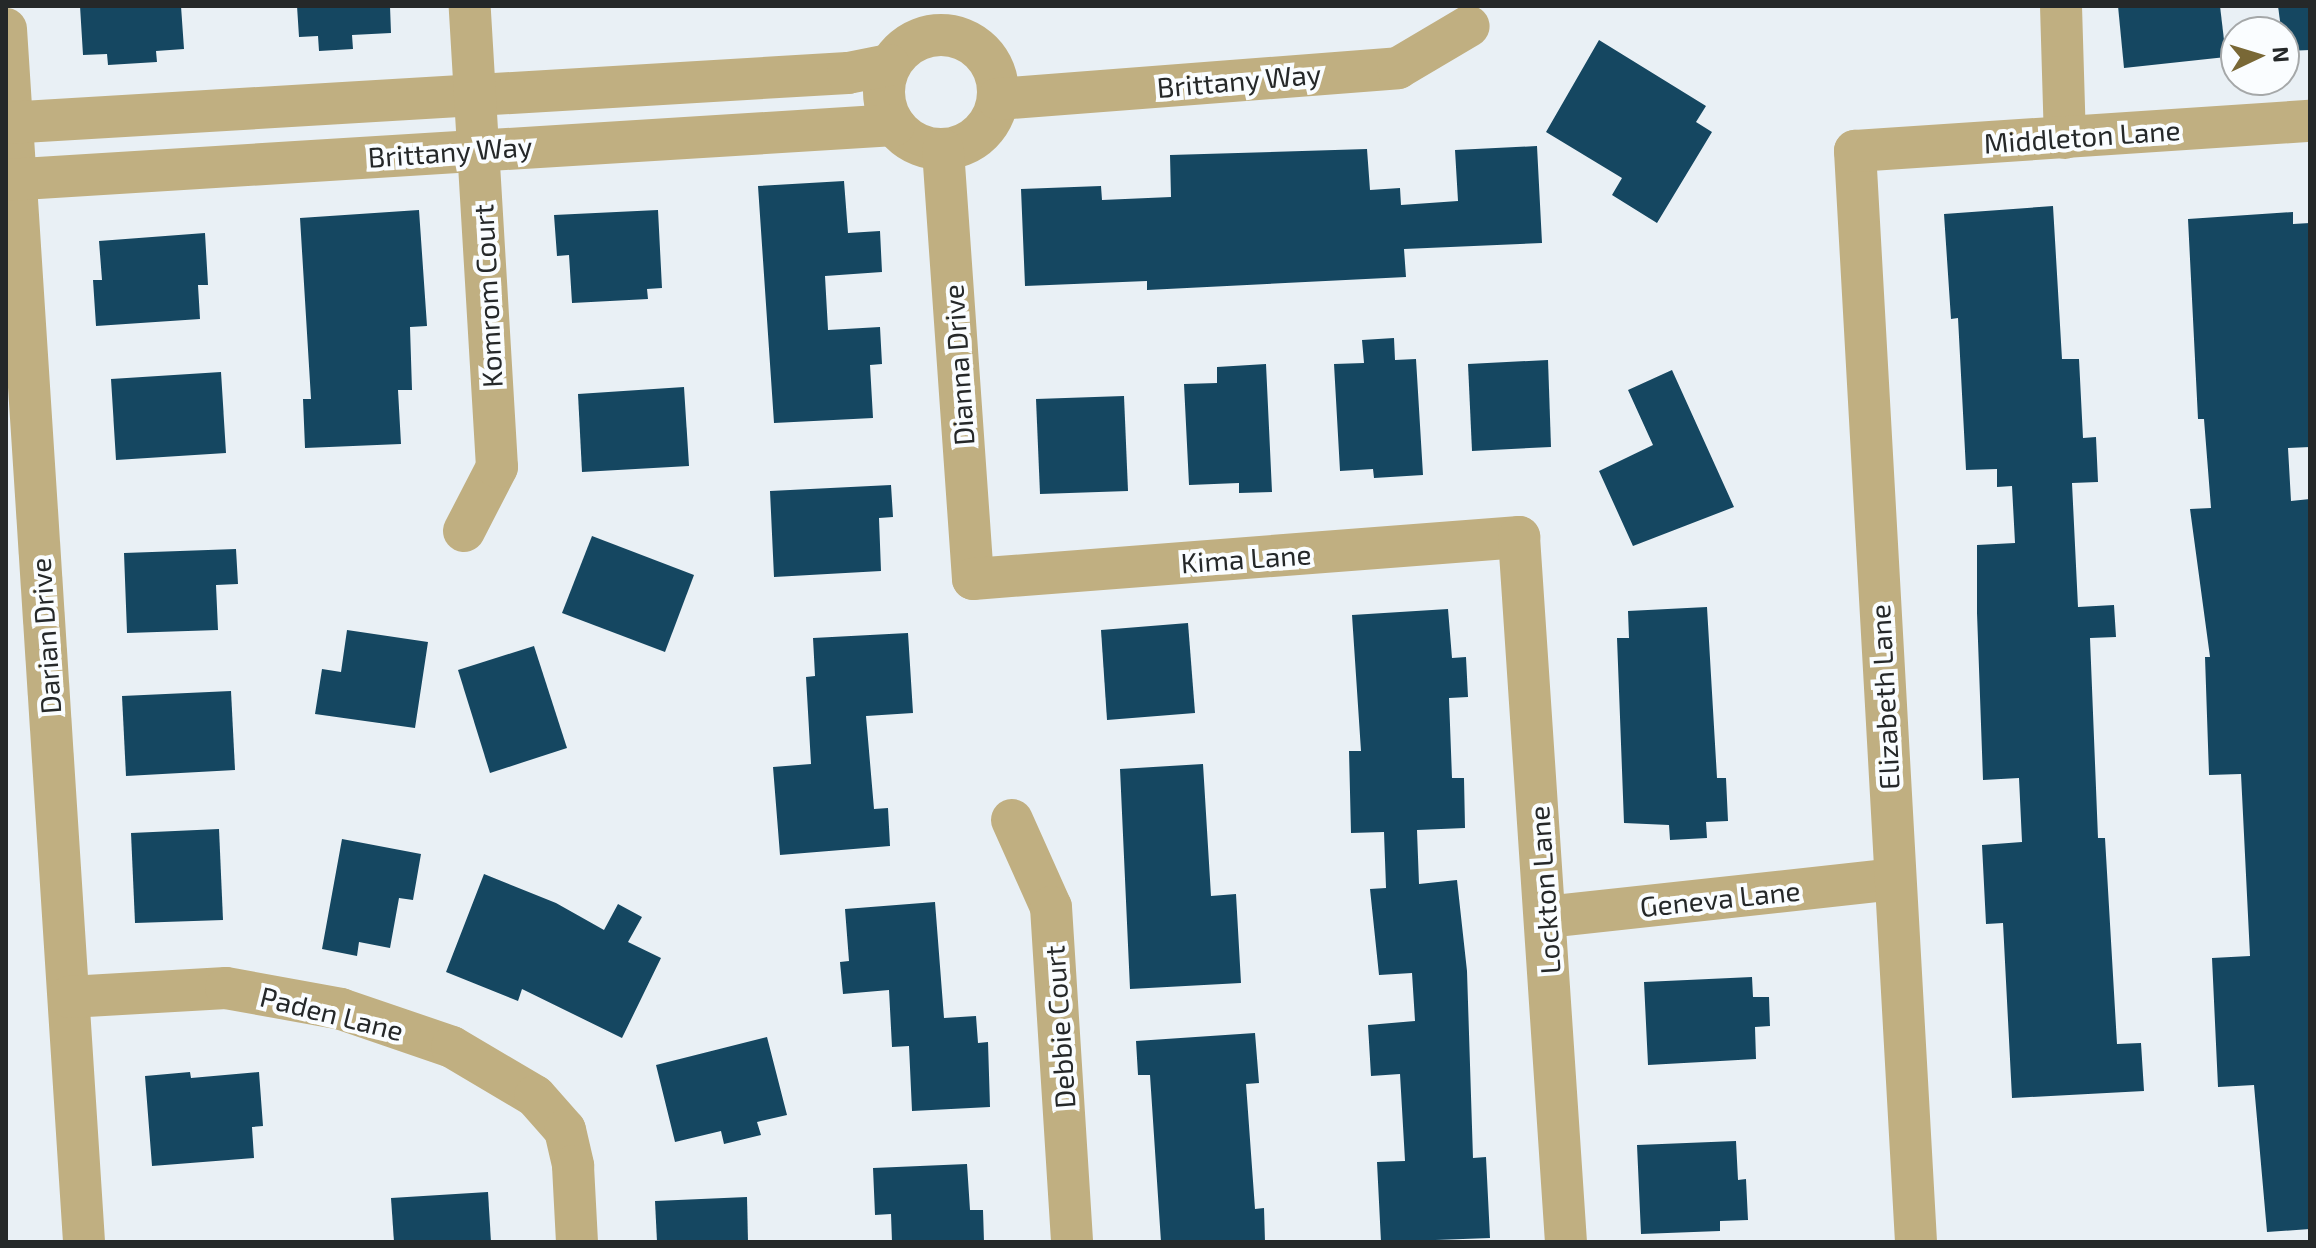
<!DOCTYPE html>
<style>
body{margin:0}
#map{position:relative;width:2316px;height:1248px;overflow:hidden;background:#e9f0f5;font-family:"Exo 2",sans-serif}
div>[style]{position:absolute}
.building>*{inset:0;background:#154761}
.minor>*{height:42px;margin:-21px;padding:0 21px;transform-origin:21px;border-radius:21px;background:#c0af81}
.minor>.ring{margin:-21px;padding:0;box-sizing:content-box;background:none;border:42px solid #c0af81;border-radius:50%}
span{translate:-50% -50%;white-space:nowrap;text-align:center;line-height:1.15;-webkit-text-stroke:8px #fafdff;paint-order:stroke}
.street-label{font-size:28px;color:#252829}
.frame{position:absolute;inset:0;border:8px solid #252829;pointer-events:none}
.north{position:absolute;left:2220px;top:16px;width:80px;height:80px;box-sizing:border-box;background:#fafdff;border:2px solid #a5a8a9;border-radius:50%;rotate:86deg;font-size:22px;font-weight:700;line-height:32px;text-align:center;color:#252829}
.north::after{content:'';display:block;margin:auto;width:28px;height:36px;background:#796836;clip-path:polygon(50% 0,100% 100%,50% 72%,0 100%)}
</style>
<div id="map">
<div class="building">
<i style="clip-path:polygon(80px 6px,181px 6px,184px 49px,156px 51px,157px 62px,108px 65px,107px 54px,83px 55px)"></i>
<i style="clip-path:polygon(297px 6px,390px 6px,391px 33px,352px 35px,353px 49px,319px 51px,318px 36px,299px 37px)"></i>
<i style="clip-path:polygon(2118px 6px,2220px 6px,2226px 57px,2124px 68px)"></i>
<i style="clip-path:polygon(2278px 6px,2310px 6px,2310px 50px,2284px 51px)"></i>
<i style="clip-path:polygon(1599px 40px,1706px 106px,1696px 122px,1712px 132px,1657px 223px,1612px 195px,1622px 178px,1546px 132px)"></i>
<i style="clip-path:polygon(1537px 146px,1542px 243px,1404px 249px,1406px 277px,1147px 290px,1147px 281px,1025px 286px,1021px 189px,1101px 186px,1102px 200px,1171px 197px,1170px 155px,1367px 149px,1370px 190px,1400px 188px,1401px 205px,1458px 201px,1455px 150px)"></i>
<i style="clip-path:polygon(844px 181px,848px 233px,880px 231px,882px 272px,825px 276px,828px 330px,880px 327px,882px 364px,870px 365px,873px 418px,774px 423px,758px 186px)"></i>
<i style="clip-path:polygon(2053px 206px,2062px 359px,2079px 359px,2083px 438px,2096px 437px,2098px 482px,2072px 483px,2078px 607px,2114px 605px,2116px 637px,2090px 638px,2098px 838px,2105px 838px,2117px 1044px,2141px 1043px,2144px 1091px,2012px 1098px,2003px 923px,1986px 924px,1982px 845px,2022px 842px,2019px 778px,1983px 780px,1977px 613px,1977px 545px,2015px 543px,2012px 486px,1997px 487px,1997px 469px,1966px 470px,1958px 318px,1951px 319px,1944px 214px)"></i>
<i style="clip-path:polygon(419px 210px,427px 326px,410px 327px,412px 390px,398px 390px,401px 444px,305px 448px,303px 399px,311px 399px,300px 218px)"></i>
<i style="clip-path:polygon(658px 210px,662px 288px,647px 289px,648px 299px,572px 303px,569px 255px,557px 256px,554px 215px)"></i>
<i style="clip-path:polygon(2293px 212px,2293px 224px,2310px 223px,2310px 447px,2288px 448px,2291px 501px,2310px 499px,2310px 1229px,2267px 1232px,2254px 1085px,2218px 1087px,2212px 958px,2250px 956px,2241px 774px,2209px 775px,2205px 657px,2210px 657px,2190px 509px,2211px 508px,2204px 419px,2198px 419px,2188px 219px)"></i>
<i style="clip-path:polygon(205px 233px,208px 285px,198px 285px,200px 319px,96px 326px,93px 280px,102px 280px,99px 241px)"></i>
<i style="clip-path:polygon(1394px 338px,1395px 360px,1416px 359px,1423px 475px,1374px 478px,1373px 469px,1340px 471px,1334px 364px,1364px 363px,1362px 340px)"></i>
<i style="clip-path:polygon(1548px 360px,1551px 447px,1472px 451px,1468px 364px)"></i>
<i style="clip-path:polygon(1266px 364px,1272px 492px,1239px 493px,1239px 483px,1189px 485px,1184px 384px,1217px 383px,1217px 367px)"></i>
<i style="clip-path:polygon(1672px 370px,1734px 507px,1633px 546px,1599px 471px,1653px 445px,1628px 390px)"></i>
<i style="clip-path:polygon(221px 372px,226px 453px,116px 460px,111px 379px)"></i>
<i style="clip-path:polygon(684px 387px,689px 466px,582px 472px,578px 394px)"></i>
<i style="clip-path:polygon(1124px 396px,1128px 491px,1040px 494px,1036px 399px)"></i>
<i style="clip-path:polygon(891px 485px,893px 517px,879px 518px,881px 571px,774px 577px,770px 491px)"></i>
<i style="clip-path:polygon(592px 536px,694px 575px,665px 652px,562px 613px)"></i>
<i style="clip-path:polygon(236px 549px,238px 584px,216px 585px,218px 630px,127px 633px,124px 553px)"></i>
<i style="clip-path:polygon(1707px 607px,1717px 778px,1726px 778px,1728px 821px,1706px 822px,1707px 838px,1670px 840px,1669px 825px,1624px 823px,1617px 638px,1629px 638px,1628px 611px)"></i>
<i style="clip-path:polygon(1448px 609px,1452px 658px,1466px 657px,1468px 697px,1449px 698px,1452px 778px,1464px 778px,1465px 828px,1417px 830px,1419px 884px,1457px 880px,1467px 971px,1473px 1158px,1486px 1157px,1490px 1238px,1381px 1242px,1377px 1162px,1405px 1161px,1400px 1074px,1371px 1076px,1368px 1025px,1415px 1021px,1412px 973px,1379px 975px,1370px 889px,1386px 888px,1384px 832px,1351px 833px,1349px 751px,1361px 751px,1352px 615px)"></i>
<i style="clip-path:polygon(1188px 623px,1195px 713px,1107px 720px,1101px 630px)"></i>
<i style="clip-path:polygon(347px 630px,428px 642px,415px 728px,315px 714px,322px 669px,341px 672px)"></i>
<i style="clip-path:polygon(908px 633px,913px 713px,866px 716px,874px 809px,888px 808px,890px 846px,780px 855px,773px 767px,811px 764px,806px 677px,815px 676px,813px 638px)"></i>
<i style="clip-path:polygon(534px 646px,567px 748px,490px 773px,458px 670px)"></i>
<i style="clip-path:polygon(231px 691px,235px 770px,126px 776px,122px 696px)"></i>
<i style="clip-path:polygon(1203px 764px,1211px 896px,1236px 894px,1241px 983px,1130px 989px,1120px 769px)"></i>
<i style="clip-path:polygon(219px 829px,223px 920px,135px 923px,131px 833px)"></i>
<i style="clip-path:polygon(342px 839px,421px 854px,413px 900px,399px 898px,390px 948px,359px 942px,357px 956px,322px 949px)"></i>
<i style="clip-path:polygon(484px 874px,556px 903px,604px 930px,618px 904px,642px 917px,628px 942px,661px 958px,622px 1038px,522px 989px,518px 1001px,446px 972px)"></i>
<i style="clip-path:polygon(935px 902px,944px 1018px,976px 1016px,978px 1043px,988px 1042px,990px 1107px,912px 1111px,909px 1046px,892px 1047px,889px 990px,843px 994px,840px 962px,849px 961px,845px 909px)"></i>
<i style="clip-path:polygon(1752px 977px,1753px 997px,1769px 997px,1770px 1026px,1755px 1027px,1756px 1059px,1648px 1065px,1644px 982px)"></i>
<i style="clip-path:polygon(1255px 1033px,1259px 1083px,1246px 1084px,1255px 1209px,1264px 1208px,1265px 1242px,1161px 1242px,1150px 1075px,1138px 1075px,1136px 1041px)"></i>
<i style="clip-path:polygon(767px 1037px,787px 1115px,757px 1122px,761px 1135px,724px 1144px,721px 1131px,675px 1142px,656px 1065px)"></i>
<i style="clip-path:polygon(190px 1072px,191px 1078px,259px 1072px,263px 1126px,252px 1127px,254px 1158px,152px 1166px,145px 1076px)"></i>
<i style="clip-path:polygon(1736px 1141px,1738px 1180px,1746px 1179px,1748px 1220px,1720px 1221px,1720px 1231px,1641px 1234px,1637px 1145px)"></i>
<i style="clip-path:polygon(967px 1164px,970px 1210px,983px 1210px,984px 1242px,892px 1242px,891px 1214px,875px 1215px,873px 1168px)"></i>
<i style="clip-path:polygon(488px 1192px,491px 1242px,394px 1242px,391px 1198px)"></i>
<i style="clip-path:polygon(747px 1197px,748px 1242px,657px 1242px,655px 1201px)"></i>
</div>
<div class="minor">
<i style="left:2061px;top:6px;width:132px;rotate:88.3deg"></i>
<i style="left:6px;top:29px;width:1216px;rotate:86.32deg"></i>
<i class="ring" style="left:884px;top:35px;width:72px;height:72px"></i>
<i style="left:998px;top:99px;width:401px;rotate:-4.4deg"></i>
<i style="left:1398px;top:68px;width:82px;rotate:-30.6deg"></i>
<i style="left:6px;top:123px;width:843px;rotate:-3.4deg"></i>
<i style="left:848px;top:73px;width:42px;rotate:-11deg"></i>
<i style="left:943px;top:150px;width:430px;rotate:86deg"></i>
<i style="left:973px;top:579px;width:548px;rotate:-4.4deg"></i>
<i style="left:1519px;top:537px;width:707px;rotate:86.19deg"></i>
<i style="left:6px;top:180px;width:890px;rotate:-3.54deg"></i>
<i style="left:464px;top:531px;width:72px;rotate:-62.7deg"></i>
<i style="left:497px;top:467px;width:462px;rotate:-93.4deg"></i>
<i style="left:1012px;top:820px;width:95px;rotate:65.9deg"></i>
<i style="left:1051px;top:907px;width:336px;rotate:86.4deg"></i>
<i style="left:1546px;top:917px;width:350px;rotate:-6.2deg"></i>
<i style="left:69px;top:997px;width:157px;rotate:-3.3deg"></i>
<i style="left:226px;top:988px;width:117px;rotate:10.3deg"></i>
<i style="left:341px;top:1009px;width:117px;rotate:18.9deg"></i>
<i style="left:452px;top:1047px;width:96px;rotate:30.6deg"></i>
<i style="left:535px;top:1096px;width:45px;rotate:48.6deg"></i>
<i style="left:565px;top:1130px;width:37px;rotate:77deg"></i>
<i style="left:573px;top:1166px;width:76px;rotate:87deg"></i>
<i style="left:1916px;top:1242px;width:1093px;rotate:-93.2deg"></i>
<i style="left:1855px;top:151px;width:456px;rotate:-3.8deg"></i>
</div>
<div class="street-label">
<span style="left:1239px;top:80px;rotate:-5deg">Brittany Way</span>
<span style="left:2082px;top:136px;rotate:-4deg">Middleton Lane</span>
<span style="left:450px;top:151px;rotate:-4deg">Brittany Way</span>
<span style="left:487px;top:296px;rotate:-93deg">Komrom Court</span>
<span style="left:958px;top:365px;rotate:-94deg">Dianna Drive</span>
<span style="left:1246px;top:558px;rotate:-4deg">Kima Lane</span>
<span style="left:45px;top:636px;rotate:-94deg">Darian Drive</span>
<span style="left:1884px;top:697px;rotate:-93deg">Elizabeth Lane</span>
<span style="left:1544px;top:890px;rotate:-94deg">Lockton Lane</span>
<span style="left:1720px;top:898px;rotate:-6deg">Geneva Lane</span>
<span style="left:332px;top:1013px;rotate:14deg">Paden Lane</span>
<span style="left:1059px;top:1027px;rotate:-94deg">Debbie Court</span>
</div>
<div class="frame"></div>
<div class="north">N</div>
</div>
